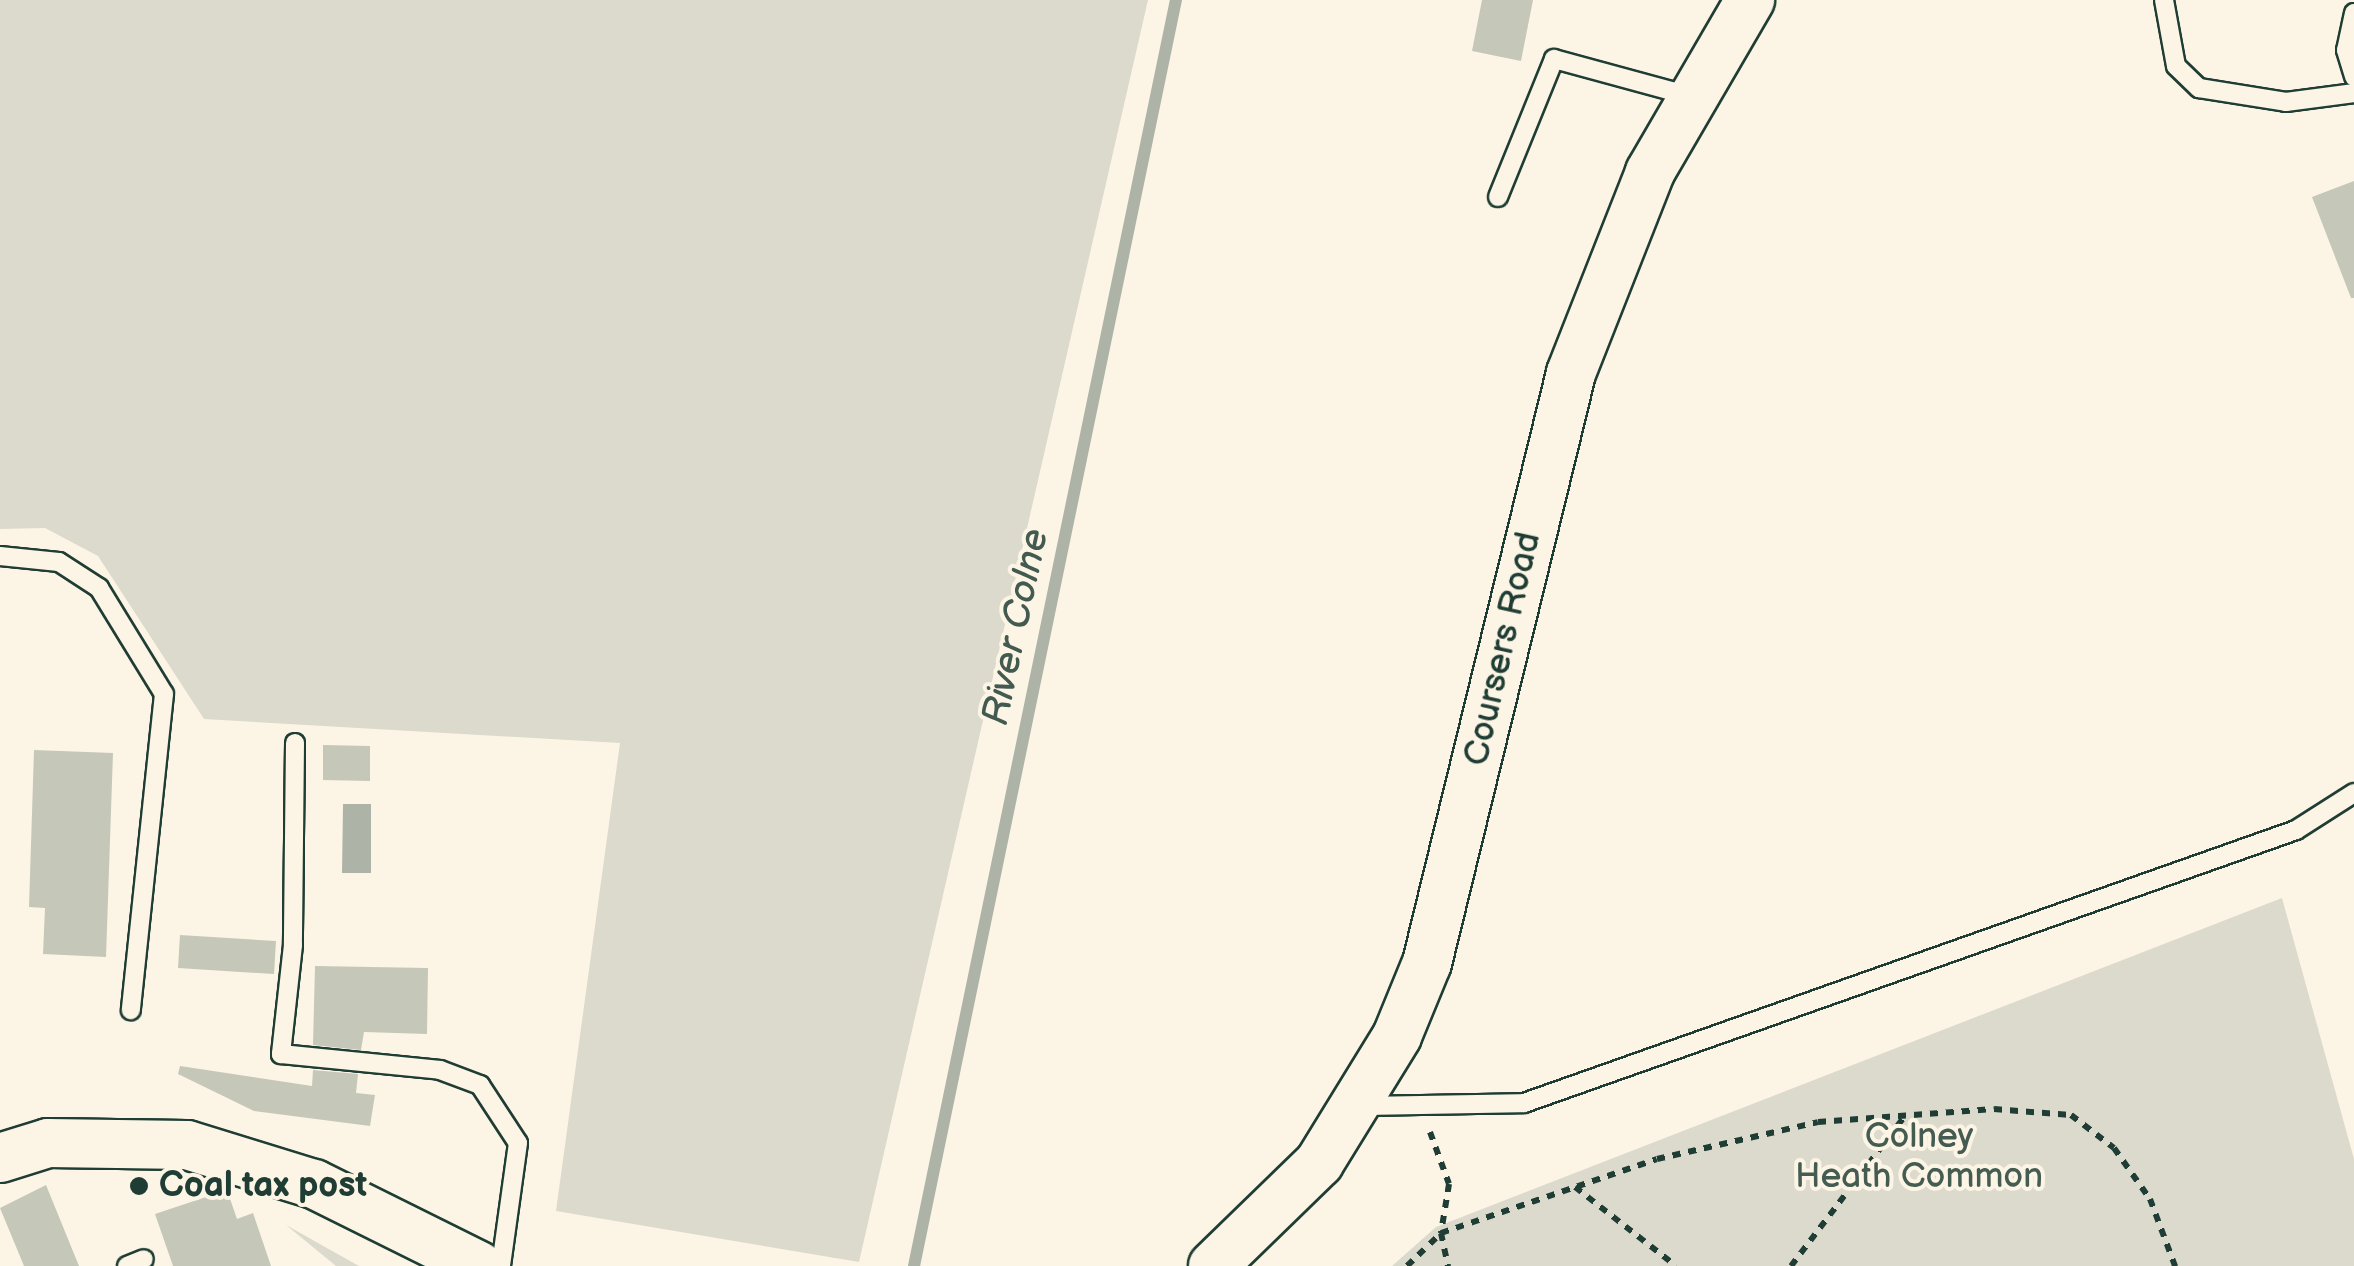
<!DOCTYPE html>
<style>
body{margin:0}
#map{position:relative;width:2354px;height:1266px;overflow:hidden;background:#fcf5e5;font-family:"Balsamiq Sans",sans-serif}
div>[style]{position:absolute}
.green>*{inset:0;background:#dcdacc}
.water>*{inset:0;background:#aeb3a7}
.stream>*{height:12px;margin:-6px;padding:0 6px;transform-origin:6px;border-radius:6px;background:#aeb3a7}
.building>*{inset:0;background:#c5c7b9}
.path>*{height:6px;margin-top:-3px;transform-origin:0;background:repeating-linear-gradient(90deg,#1f3d34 0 8px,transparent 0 16px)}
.roads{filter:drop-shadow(2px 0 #1f3d34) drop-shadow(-2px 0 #1f3d34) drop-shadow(0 2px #1f3d34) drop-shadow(0 -2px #1f3d34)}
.lane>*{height:18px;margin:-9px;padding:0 9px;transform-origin:9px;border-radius:9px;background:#fcf5e5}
.secondary>*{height:48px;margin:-24px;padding:0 24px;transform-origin:24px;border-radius:24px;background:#fcf5e5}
.dots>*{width:28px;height:28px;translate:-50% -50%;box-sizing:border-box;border:5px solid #fcf5e5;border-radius:50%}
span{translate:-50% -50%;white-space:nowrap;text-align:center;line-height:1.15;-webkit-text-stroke:8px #fcf5e5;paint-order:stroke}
.street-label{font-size:35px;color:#1f3d34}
.park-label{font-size:35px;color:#455c52}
.poi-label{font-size:35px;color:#1f3d34;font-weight:700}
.left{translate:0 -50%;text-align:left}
.water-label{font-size:38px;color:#435a51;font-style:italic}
</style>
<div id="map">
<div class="green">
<i style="clip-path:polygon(0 0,1148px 0,859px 1262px,556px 1211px,620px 743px,204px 719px,98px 556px,45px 528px,0 529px)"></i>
<i style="clip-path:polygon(2282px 898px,2354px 1159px,2354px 1266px,1392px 1266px,1436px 1227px)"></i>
<i style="clip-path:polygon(286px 1225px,359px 1266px,336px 1266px)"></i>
</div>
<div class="water">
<i style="clip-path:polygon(343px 804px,371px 804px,371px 873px,342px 873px)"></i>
</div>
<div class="stream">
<i style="left:914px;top:1266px;width:1293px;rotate:-78.31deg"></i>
</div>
<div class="building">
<i style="clip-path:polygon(1482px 0,1533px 0,1521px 61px,1472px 51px)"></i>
<i style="clip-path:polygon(2354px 181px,2354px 298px,2351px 298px,2312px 197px)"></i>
<i style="clip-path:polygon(323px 745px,370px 746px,370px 781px,323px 780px)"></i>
<i style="clip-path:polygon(34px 750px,113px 753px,106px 957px,43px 954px,45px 908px,29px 907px)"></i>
<i style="clip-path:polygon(180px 935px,276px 941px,274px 974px,178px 968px)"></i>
<i style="clip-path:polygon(315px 966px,428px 968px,427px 1034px,364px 1032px,361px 1050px,313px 1045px)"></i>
<i style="clip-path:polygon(180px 1066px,312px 1086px,313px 1070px,358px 1074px,356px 1093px,375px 1095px,370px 1126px,254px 1111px,178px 1074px)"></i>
<i style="clip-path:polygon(46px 1185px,79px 1266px,24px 1266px,0 1208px)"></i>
<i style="clip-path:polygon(227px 1190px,237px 1219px,253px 1213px,271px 1266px,173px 1266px,155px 1214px)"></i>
</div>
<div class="path">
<i style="left:1430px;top:1132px;width:55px;rotate:69.9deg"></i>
<i style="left:1449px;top:1184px;width:50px;rotate:99.3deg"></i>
<i style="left:1441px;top:1233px;width:34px;rotate:78deg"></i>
<i style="left:1575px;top:1187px;width:128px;rotate:38deg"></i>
<i style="left:1407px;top:1266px;width:47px;rotate:-44.1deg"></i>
<i style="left:1441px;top:1233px;width:228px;rotate:-18.9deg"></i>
<i style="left:1657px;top:1159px;width:165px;rotate:-12.9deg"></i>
<i style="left:1818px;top:1122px;width:176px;rotate:-4.2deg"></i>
<i style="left:1994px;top:1109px;width:77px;rotate:4.5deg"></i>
<i style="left:2071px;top:1115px;width:54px;rotate:37.5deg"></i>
<i style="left:2114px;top:1148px;width:62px;rotate:54.8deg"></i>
<i style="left:2150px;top:1199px;width:72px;rotate:69.5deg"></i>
<i style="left:1791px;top:1266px;width:188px;rotate:-52.8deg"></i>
</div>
<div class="roads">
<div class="lane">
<i style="left:2164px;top:0;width:67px;rotate:79.7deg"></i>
<i style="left:2176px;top:66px;width:32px;rotate:44deg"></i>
<i style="left:2199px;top:88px;width:88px;rotate:9.1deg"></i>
<i style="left:2286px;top:102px;width:69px;rotate:-7.5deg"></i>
<i style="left:2354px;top:13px;width:38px;rotate:102deg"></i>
<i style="left:2346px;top:50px;width:28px;rotate:73deg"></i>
<i style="left:1498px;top:197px;width:149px;rotate:-67.9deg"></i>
<i style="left:1554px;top:59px;width:141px;rotate:15.2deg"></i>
<i style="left:0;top:556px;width:59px;rotate:5.8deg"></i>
<i style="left:59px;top:562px;width:48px;rotate:33deg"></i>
<i style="left:99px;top:588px;width:124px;rotate:58.5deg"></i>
<i style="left:164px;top:694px;width:318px;rotate:96deg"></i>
<i style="left:295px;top:743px;width:202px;rotate:90.6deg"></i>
<i style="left:293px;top:945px;width:110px;rotate:96.3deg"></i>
<i style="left:281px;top:1054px;width:160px;rotate:5.7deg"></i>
<i style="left:440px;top:1070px;width:43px;rotate:20.6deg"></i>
<i style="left:480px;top:1085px;width:69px;rotate:56.8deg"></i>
<i style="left:518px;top:1143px;width:124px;rotate:97.9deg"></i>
<i style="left:1360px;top:1106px;width:164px;rotate:-1deg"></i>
<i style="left:1524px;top:1103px;width:819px;rotate:-19.47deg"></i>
<i style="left:2296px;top:830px;width:69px;rotate:-32.5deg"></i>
<i style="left:127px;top:1266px;width:18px;rotate:-22deg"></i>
</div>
<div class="secondary">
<i style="left:0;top:1158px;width:50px;rotate:-17.4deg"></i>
<i style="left:48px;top:1143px;width:139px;rotate:0.8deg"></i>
<i style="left:187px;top:1145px;width:133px;rotate:17.1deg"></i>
<i style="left:314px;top:1184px;width:184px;rotate:26.4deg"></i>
<i style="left:1213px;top:1266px;width:148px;rotate:-44.2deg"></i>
<i style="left:1319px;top:1163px;width:149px;rotate:-58.4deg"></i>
<i style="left:1397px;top:1036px;width:79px;rotate:-67.7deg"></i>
<i style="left:1427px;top:963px;width:607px;rotate:-76.28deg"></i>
<i style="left:1571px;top:373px;width:216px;rotate:-68.5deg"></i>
<i style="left:1650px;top:172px;width:199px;rotate:-59.8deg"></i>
</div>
</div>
<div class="dots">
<i style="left:139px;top:1186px;background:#1f3d34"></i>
</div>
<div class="street-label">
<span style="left:1503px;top:649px;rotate:-77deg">Coursers Road</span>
</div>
<div class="park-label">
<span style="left:1919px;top:1157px">Colney<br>Heath Common</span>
</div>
<div class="poi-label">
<span class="left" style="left:159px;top:1186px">Coal tax post</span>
</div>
<div class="water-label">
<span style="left:1016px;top:627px;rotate:-78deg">River Colne</span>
</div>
</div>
